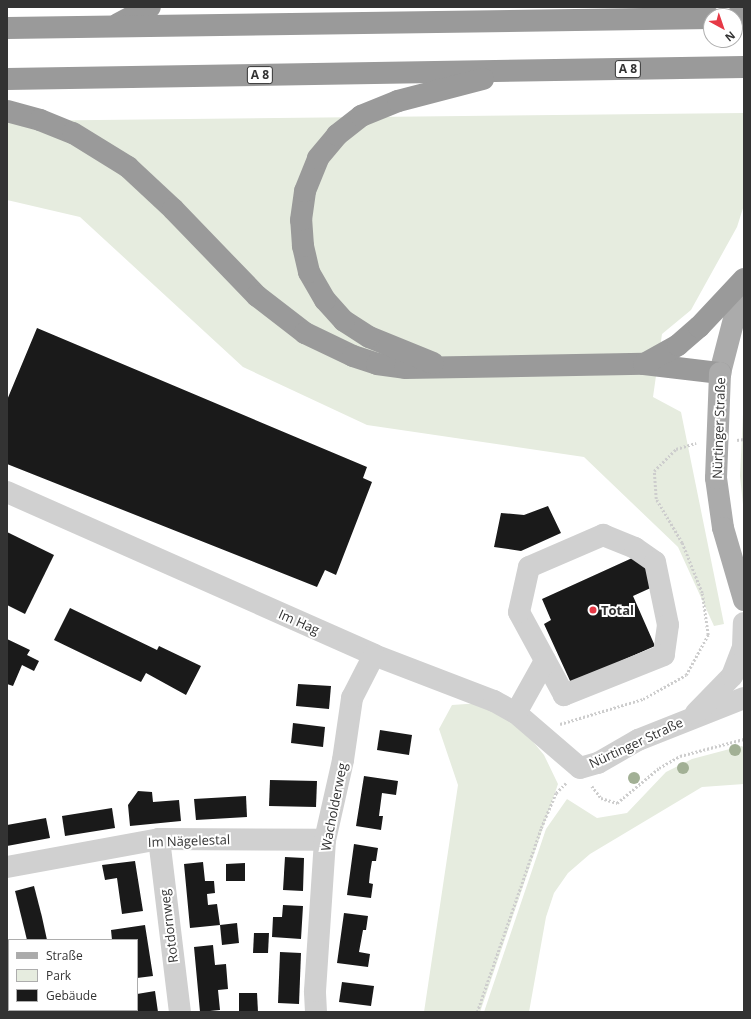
<!DOCTYPE html>
<meta charset="utf-8">
<style>
body{margin:0}
#map{position:relative;width:751px;height:1019px;overflow:hidden;background:#fff;font-family:"Open Sans",sans-serif}
div>[style]{position:absolute}
.green>*{inset:0;background:#e6ecdf}
.building>*{inset:0;background:#1a1a1a}
.path>*{height:2.5px;margin-top:-1.25px;transform-origin:0;background:repeating-linear-gradient(90deg,#cdcdcd 0 2px,transparent 0 4px)}
.minor>*{height:22px;margin:-11px;padding:0 11px;transform-origin:11px;border-radius:11px;background:#d0d0d0}
.major>*{height:22px;margin:-11px;padding:0 11px;transform-origin:11px;border-radius:11px;background:#ababab}
.highway>*{height:22px;margin:-11px;padding:0 11px;transform-origin:11px;border-radius:11px;background:#9a9a9a}
.major-bridge>*{height:22px;margin:-11px;padding:0 11px;transform-origin:11px;border-radius:11px;background:#ababab}
.trees>*{width:12px;height:12px;margin:-6px;border-radius:50%;background:#a2b095}
.dots>*{width:11px;height:11px;translate:-50% -50%;box-sizing:border-box;border:2px solid #fff;border-radius:50%}
span{translate:-50% -50%;white-space:nowrap;text-align:center;line-height:1.15;-webkit-text-stroke:4px #fff;paint-order:stroke}
.shield-label span{padding:1px 3px;background:#fff;border:1px solid;border-radius:3px;-webkit-text-stroke-width:0}
.shield-label{font-size:12px;color:#333;font-weight:700}
.street-label{font-size:13px;color:#333}
.poi-label{font-size:13px;color:#333;font-weight:700}
.left{translate:0 -50%;text-align:left}
.frame{position:absolute;inset:0;border:8px solid #333;pointer-events:none}
.legend{position:absolute;left:8px;top:939px;width:130px;height:72px;box-sizing:border-box;background:#fff;border:1px solid #adadad;margin:0;padding:5px 7px;list-style:none;font-size:12px;color:#333}
.legend li{display:flex;align-items:center;gap:8px;height:20px}
.legend b{width:20px;border:1px solid #adadad}
.north{position:absolute;left:703px;top:8px;width:40px;height:40px;box-sizing:border-box;background:#fff;border:1px solid #adadad;border-radius:50%;rotate:140deg;font-size:11px;font-weight:700;line-height:16px;text-align:center;color:#333}
.north::after{content:'';display:block;margin:auto;width:14px;height:18px;background:#e63946;clip-path:polygon(50% 0,100% 100%,50% 72%,0 100%)}
</style>
<div id="map">
<div class="green">
<i style="clip-path:polygon(744px 113px,744px 205px,737px 227px,691px 310px,662px 334px,653px 397px,681px 412px,724px 624px,714px 626px,678px 547px,584px 457px,367px 425px,243px 367px,80px 217px,7px 200px,7px 121px)"></i>
<i style="clip-path:polygon(744px 393px,744px 514px,740px 476px)"></i>
<i style="clip-path:polygon(481px 703px,525px 732px,544px 755px,558px 784px,480px 1012px,424px 1012px,458px 785px,439px 729px,452px 705px)"></i>
<i style="clip-path:polygon(741px 746px,744px 747px,744px 784px,702px 787px,590px 854px,568px 873px,554px 893px,546px 917px,529px 1012px,484px 1012px,546px 829px,567px 799px,597px 818px,627px 813px,666px 772px,692px 759px)"></i>
</div>
<div class="building">
<i style="clip-path:polygon(37px 328px,367px 467px,363px 478px,372px 482px,336px 575px,325px 570px,317px 587px,7px 464px,7px 400px)"></i>
<i style="clip-path:polygon(548px 506px,561px 533px,521px 551px,494px 547px,501px 513px,524px 515px)"></i>
<i style="clip-path:polygon(7px 532px,54px 555px,25px 614px,7px 605px)"></i>
<i style="clip-path:polygon(641px 554px,655px 586px,633px 596px,655px 646px,571px 683px,544px 624px,551px 620px,542px 599px)"></i>
<i style="clip-path:polygon(70px 608px,157px 650px,159px 646px,201px 666px,186px 695px,146px 673px,141px 682px,54px 640px)"></i>
<i style="clip-path:polygon(7px 639px,30px 650px,27px 655px,39px 661px,34px 671px,22px 665px,13px 686px,7px 684px)"></i>
<i style="clip-path:polygon(298px 684px,331px 686px,329px 709px,296px 706px)"></i>
<i style="clip-path:polygon(293px 723px,325px 727px,323px 747px,291px 743px)"></i>
<i style="clip-path:polygon(380px 730px,412px 735px,409px 755px,377px 750px)"></i>
<i style="clip-path:polygon(364px 776px,398px 781px,396px 795px,382px 793px,379px 816px,383px 816px,381px 830px,356px 826px)"></i>
<i style="clip-path:polygon(270px 780px,317px 781px,316px 807px,269px 806px)"></i>
<i style="clip-path:polygon(138px 791px,152px 792px,153px 802px,179px 800px,181px 821px,130px 826px,128px 805px)"></i>
<i style="clip-path:polygon(246px 796px,247px 817px,196px 820px,194px 799px)"></i>
<i style="clip-path:polygon(112px 808px,115px 828px,65px 836px,62px 816px)"></i>
<i style="clip-path:polygon(46px 818px,50px 838px,7px 846px,7px 825px)"></i>
<i style="clip-path:polygon(354px 844px,378px 848px,376px 861px,372px 861px,370px 873px,369px 883px,373px 884px,371px 898px,347px 895px)"></i>
<i style="clip-path:polygon(285px 857px,304px 858px,303px 891px,283px 890px)"></i>
<i style="clip-path:polygon(135px 861px,143px 911px,122px 914px,117px 878px,105px 880px,102px 865px)"></i>
<i style="clip-path:polygon(203px 862px,205px 881px,214px 881px,215px 893px,207px 894px,208px 905px,217px 904px,220px 925px,190px 928px,184px 864px)"></i>
<i style="clip-path:polygon(245px 863px,245px 881px,226px 881px,226px 864px)"></i>
<i style="clip-path:polygon(34px 886px,42px 917px,47px 940px,27px 940px,15px 891px)"></i>
<i style="clip-path:polygon(283px 905px,303px 906px,301px 939px,272px 937px,273px 917px,282px 917px)"></i>
<i style="clip-path:polygon(344px 913px,368px 916px,366px 930px,363px 930px,359px 952px,370px 954px,368px 967px,337px 963px)"></i>
<i style="clip-path:polygon(237px 923px,239px 943px,222px 945px,220px 925px)"></i>
<i style="clip-path:polygon(145px 925px,153px 976px,137px 978px,137px 940px,112px 940px,111px 930px)"></i>
<i style="clip-path:polygon(254px 933px,269px 933px,268px 953px,253px 953px)"></i>
<i style="clip-path:polygon(213px 945px,215px 965px,226px 964px,228px 989px,218px 990px,220px 1010px,200px 1012px,194px 947px)"></i>
<i style="clip-path:polygon(280px 952px,301px 953px,299px 1004px,278px 1003px)"></i>
<i style="clip-path:polygon(342px 982px,374px 986px,371px 1006px,339px 1002px)"></i>
<i style="clip-path:polygon(155px 991px,158px 1012px,126px 1012px,125px 1010px,137px 1010px,137px 994px)"></i>
<i style="clip-path:polygon(239px 993px,257px 993px,258px 1012px,239px 1012px)"></i>
<i style="clip-path:polygon(65px 1010px,85px 1010px,86px 1012px,65px 1012px)"></i>
</div>
<div class="path">
<i style="left:737px;top:440px;width:7px;rotate:-8deg"></i>
<i style="left:560px;top:724px;width:87px;rotate:-16.8deg"></i>
<i style="left:643px;top:699px;width:49px;rotate:-29.2deg"></i>
<i style="left:686px;top:675px;width:46px;rotate:-61.2deg"></i>
<i style="left:708px;top:635px;width:42px;rotate:-98.1deg"></i>
<i style="left:702px;top:593px;width:54px;rotate:-111.8deg"></i>
<i style="left:682px;top:543px;width:51px;rotate:-120.6deg"></i>
<i style="left:656px;top:499px;width:28px;rotate:-94deg"></i>
<i style="left:654px;top:471px;width:31px;rotate:-45deg"></i>
<i style="left:676px;top:449px;width:21px;rotate:-17deg"></i>
<i style="left:592px;top:786px;width:15px;rotate:53deg"></i>
<i style="left:601px;top:798px;width:17px;rotate:17deg"></i>
<i style="left:617px;top:803px;width:55px;rotate:-39.8deg"></i>
<i style="left:659px;top:768px;width:24px;rotate:-30deg"></i>
<i style="left:680px;top:756px;width:66px;rotate:-14.9deg"></i>
<i style="left:477px;top:1012px;width:195px;rotate:-70.8deg"></i>
<i style="left:541px;top:828px;width:38px;rotate:-67deg"></i>
<i style="left:556px;top:793px;width:14px;rotate:-45deg"></i>
</div>
<div class="minor">
<i style="left:7px;top:492px;width:402px;rotate:23.9deg"></i>
<i style="left:374px;top:655px;width:129px;rotate:21deg"></i>
<i style="left:494px;top:701px;width:25px;rotate:29deg"></i>
<i style="left:516px;top:713px;width:84px;rotate:40.7deg"></i>
<i style="left:580px;top:768px;width:19px;rotate:-16deg"></i>
<i style="left:598px;top:763px;width:46px;rotate:-29.9deg"></i>
<i style="left:638px;top:740px;width:114px;rotate:-21.6deg"></i>
<i style="left:603px;top:535px;width:35px;rotate:22deg"></i>
<i style="left:635px;top:548px;width:24px;rotate:35deg"></i>
<i style="left:655px;top:562px;width:64px;rotate:78.3deg"></i>
<i style="left:668px;top:625px;width:30px;rotate:98deg"></i>
<i style="left:664px;top:655px;width:108px;rotate:158.2deg"></i>
<i style="left:564px;top:695px;width:94px;rotate:-118.5deg"></i>
<i style="left:519px;top:612px;width:46px;rotate:-77.5deg"></i>
<i style="left:529px;top:567px;width:81px;rotate:-23.4deg"></i>
<i style="left:516px;top:713px;width:60px;rotate:-60.9deg"></i>
<i style="left:696px;top:713px;width:52px;rotate:-45.8deg"></i>
<i style="left:732px;top:676px;width:31px;rotate:-69deg"></i>
<i style="left:743px;top:647px;width:24px;rotate:-88deg"></i>
<i style="left:159px;top:839px;width:174px;rotate:83.1deg"></i>
<i style="left:7px;top:867px;width:155px;rotate:-10.4deg"></i>
<i style="left:159px;top:839px;width:166px;rotate:0.3deg"></i>
<i style="left:7px;top:952px;width:9px;rotate:77deg"></i>
<i style="left:22px;top:1010px;width:2px;rotate:90deg"></i>
<i style="left:316px;top:1012px;width:21px;rotate:-93deg"></i>
<i style="left:315px;top:991px;width:151px;rotate:-86.2deg"></i>
<i style="left:325px;top:840px;width:82px;rotate:-77.3deg"></i>
<i style="left:343px;top:760px;width:63px;rotate:-81.7deg"></i>
<i style="left:352px;top:698px;width:48px;rotate:-62.9deg"></i>
</div>
<div class="major">
<i style="left:720px;top:373px;width:96px;rotate:-75.5deg"></i>
<i style="left:716px;top:478px;width:50px;rotate:82deg"></i>
<i style="left:723px;top:528px;width:75px;rotate:73.7deg"></i>
</div>
<div class="highway">
<i style="left:735px;top:18px;width:9px"></i>
<i style="left:118px;top:24px;width:36px;rotate:-28deg"></i>
<i style="left:7px;top:28px;width:704px;rotate:-0.81deg"></i>
<i style="left:7px;top:79px;width:737px;rotate:-0.93deg"></i>
<i style="left:7px;top:111px;width:34px;rotate:15deg"></i>
<i style="left:40px;top:120px;width:35px;rotate:22deg"></i>
<i style="left:73px;top:133px;width:65px;rotate:31.7deg"></i>
<i style="left:128px;top:167px;width:62px;rotate:43deg"></i>
<i style="left:173px;top:209px;width:121px;rotate:46deg"></i>
<i style="left:257px;top:296px;width:61px;rotate:37.6deg"></i>
<i style="left:305px;top:333px;width:53px;rotate:25.6deg"></i>
<i style="left:353px;top:356px;width:25px;rotate:18deg"></i>
<i style="left:377px;top:364px;width:28px;rotate:8deg"></i>
<i style="left:405px;top:368px;width:239px;rotate:-1deg"></i>
<i style="left:644px;top:364px;width:77px;rotate:6.8deg"></i>
<i style="left:433px;top:363px;width:69px;rotate:-157.9deg"></i>
<i style="left:369px;top:337px;width:30px;rotate:-147deg"></i>
<i style="left:344px;top:321px;width:28px;rotate:-132deg"></i>
<i style="left:325px;top:300px;width:32px;rotate:-120deg"></i>
<i style="left:309px;top:272px;width:27px;rotate:-103deg"></i>
<i style="left:303px;top:246px;width:26px;rotate:-94deg"></i>
<i style="left:301px;top:220px;width:29px;rotate:-82deg"></i>
<i style="left:305px;top:191px;width:35px;rotate:-68deg"></i>
<i style="left:318px;top:158px;width:30px;rotate:-50deg"></i>
<i style="left:337px;top:135px;width:31px;rotate:-38deg"></i>
<i style="left:361px;top:116px;width:40px;rotate:-22deg"></i>
<i style="left:398px;top:101px;width:88px;rotate:-14.5deg"></i>
<i style="left:644px;top:364px;width:39px;rotate:-29deg"></i>
<i style="left:678px;top:345px;width:28px;rotate:-41deg"></i>
<i style="left:699px;top:327px;width:66px;rotate:-46.8deg"></i>
</div>
<div class="major-bridge">
<i style="left:716px;top:478px;width:105px;rotate:-87.8deg"></i>
</div>
<div class="trees">
<i style="left:735px;top:750px"></i>
<i style="left:683px;top:768px"></i>
<i style="left:634px;top:778px"></i>
</div>
<div class="dots">
<i style="left:593px;top:610px;background:#e63946"></i>
</div>
<div class="shield-label">
<span style="left:628px;top:69px">A 8</span>
<span style="left:260px;top:75px">A 8</span>
</div>
<div class="street-label">
<span style="left:719px;top:428px;rotate:-88deg">Nürtinger Straße</span>
<span style="left:299px;top:622px;rotate:24deg">Im Hag</span>
<span style="left:636px;top:743px;rotate:-25deg">Nürtinger Straße</span>
<span style="left:334px;top:807px;rotate:-79deg">Wacholderweg</span>
<span style="left:189px;top:841px;rotate:-2deg">Im Nägelestal</span>
<span style="left:169px;top:926px;rotate:-97deg">Rotdornweg</span>
</div>
<div class="poi-label">
<span class="left" style="left:601px;top:610px">Total</span>
</div>
<div class="frame"></div>
<ul class="legend">
<li><b style="height:5px;background:#ababab"></b>Straße</li>
<li><b style="height:11px;background:#e6ecdf"></b>Park</li>
<li><b style="height:11px;background:#1a1a1a"></b>Gebäude</li>
</ul>
<div class="north">N</div>
</div>
